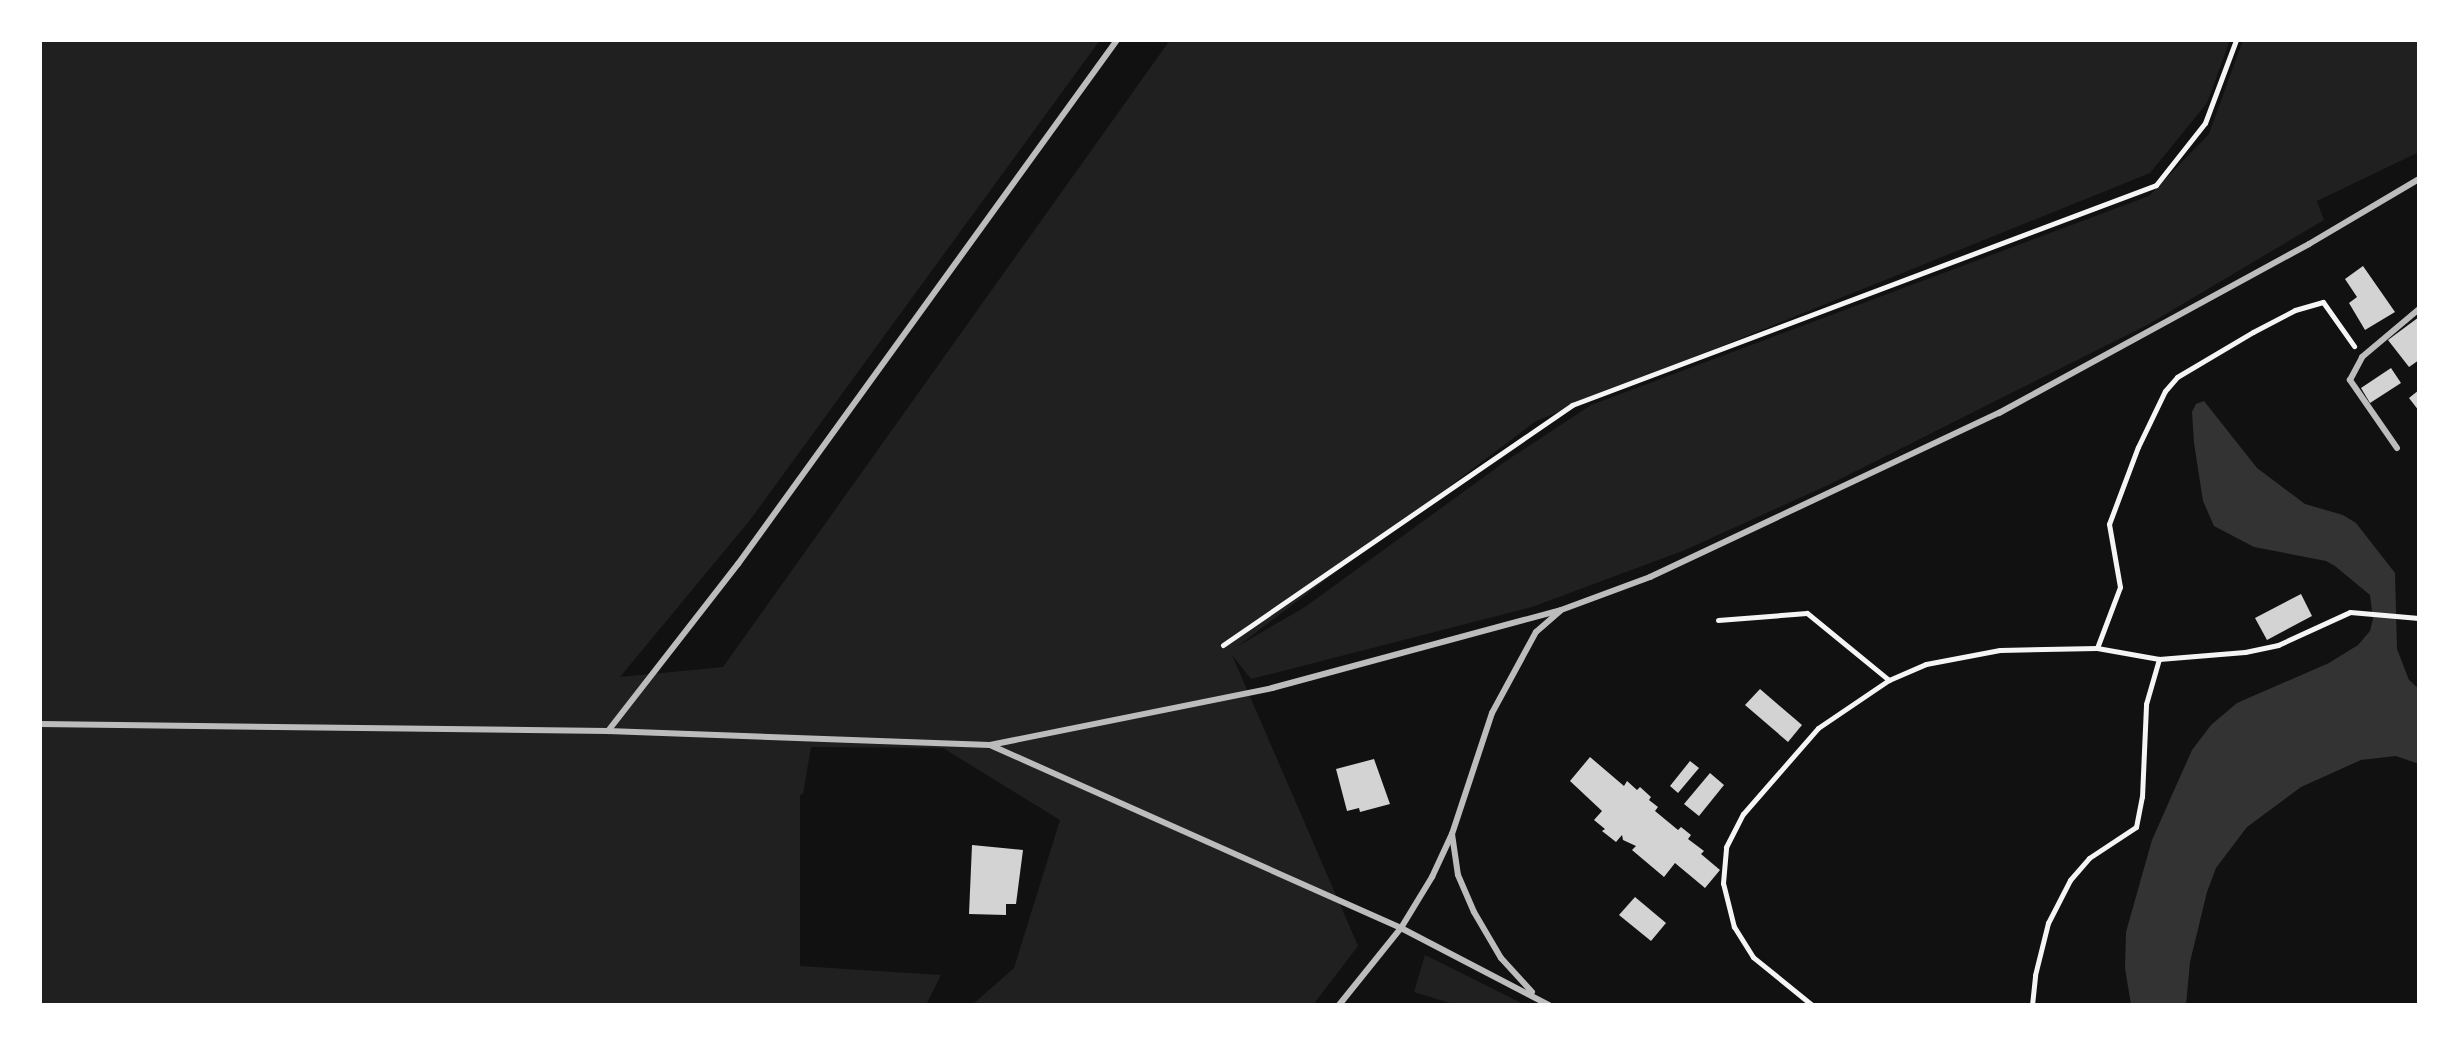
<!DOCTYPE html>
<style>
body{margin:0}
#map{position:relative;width:2459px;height:1045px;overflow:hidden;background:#111;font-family:"DM Sans",sans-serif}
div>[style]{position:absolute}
.green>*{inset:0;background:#202020}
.water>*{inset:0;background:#333}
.building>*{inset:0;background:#d3d3d3}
.path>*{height:5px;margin:-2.5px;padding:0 2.5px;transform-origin:2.5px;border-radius:2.5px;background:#f5f5f5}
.service>*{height:6px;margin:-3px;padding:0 3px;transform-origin:3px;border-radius:3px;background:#bcbcbc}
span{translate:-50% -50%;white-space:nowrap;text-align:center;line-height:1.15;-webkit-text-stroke:6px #fff;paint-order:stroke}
.frame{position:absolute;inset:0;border:42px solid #fff;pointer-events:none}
</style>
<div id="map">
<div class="green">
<i style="clip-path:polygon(40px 40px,1100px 40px,750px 520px,620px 677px,723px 667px,1170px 40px,2230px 40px,2207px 103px,2150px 173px,1536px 421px,1238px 646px,1305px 607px,1506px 461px,1591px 405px,2149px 196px,2209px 134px,2243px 40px,2419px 40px,2419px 152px,2317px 201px,2324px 220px,2149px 324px,1828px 485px,1685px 550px,1532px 607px,1251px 679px,1232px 655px,1358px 946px,1313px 1005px,972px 1005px,1014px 968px,1060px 820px,943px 748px,811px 747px,803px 794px,800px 795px,800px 966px,941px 975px,926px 1005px,40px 1005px)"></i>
<i style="clip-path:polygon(1425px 955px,1525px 1005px,1456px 1005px,1414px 992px)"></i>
</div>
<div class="water">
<i style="clip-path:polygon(2204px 401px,2257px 468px,2305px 504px,2343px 515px,2356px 523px,2395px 573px,2397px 649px,2409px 680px,2419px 689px,2419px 764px,2396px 756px,2361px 760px,2301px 787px,2247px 827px,2216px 868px,2207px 892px,2190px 962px,2186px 1005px,2131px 1005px,2125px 968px,2126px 932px,2152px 840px,2192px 750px,2211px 725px,2237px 703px,2329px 663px,2358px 645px,2370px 631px,2373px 619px,2370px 595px,2335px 566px,2326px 561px,2254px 547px,2214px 526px,2203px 501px,2194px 443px,2192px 412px,2196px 404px)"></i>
</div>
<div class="building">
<i style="clip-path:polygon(2363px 266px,2395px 312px,2365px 330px,2349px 303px,2357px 297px,2345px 279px)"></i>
<i style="clip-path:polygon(2419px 317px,2419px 360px,2409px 367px,2388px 340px)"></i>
<i style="clip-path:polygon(2391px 368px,2401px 383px,2370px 403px,2361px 388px)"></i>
<i style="clip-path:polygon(2419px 390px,2419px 411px,2409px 398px)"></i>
<i style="clip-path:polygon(2301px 594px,2312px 616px,2267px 640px,2255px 618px)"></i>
<i style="clip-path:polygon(1760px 689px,1802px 725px,1788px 742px,1745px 705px)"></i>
<i style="clip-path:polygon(1590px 757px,1624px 786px,1627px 781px,1637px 790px,1640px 787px,1651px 797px,1649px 800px,1658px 807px,1655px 811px,1678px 830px,1681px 827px,1691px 835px,1688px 839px,1704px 851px,1701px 854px,1720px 870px,1705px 888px,1675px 863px,1664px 877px,1632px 850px,1636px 846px,1623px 840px,1622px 835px,1616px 842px,1602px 831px,1605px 829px,1594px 820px,1602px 811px,1570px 781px)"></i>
<i style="clip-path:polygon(1374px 759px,1390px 804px,1360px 812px,1359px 808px,1347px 811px,1336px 769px)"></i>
<i style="clip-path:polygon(1690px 761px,1699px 768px,1678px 793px,1670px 786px)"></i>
<i style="clip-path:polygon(1710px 773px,1724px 785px,1699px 816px,1684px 804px)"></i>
<i style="clip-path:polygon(972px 845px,1023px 850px,1016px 904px,1006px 904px,1006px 915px,969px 914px)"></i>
<i style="clip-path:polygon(1635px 897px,1666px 923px,1651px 941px,1619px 915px)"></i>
</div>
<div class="path">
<i style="left:1718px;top:620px;width:89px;rotate:-4.5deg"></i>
<i style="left:1807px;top:613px;width:106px;rotate:39.3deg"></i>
<i style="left:1889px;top:680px;width:40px;rotate:-23.4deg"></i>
<i style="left:1926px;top:664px;width:75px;rotate:-10.7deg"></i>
<i style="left:2000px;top:650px;width:97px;rotate:-1.2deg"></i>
<i style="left:2097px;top:648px;width:63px;rotate:10.1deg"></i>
<i style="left:2159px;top:659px;width:86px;rotate:-4.7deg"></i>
<i style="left:2245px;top:652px;width:34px;rotate:-12deg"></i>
<i style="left:2278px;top:645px;width:79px;rotate:-24.6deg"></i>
<i style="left:2350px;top:612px;width:69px;rotate:5deg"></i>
<i style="left:1223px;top:645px;width:424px;rotate:-34.5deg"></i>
<i style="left:1572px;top:405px;width:624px;rotate:-20.64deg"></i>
<i style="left:2156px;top:185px;width:79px;rotate:-51.7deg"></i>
<i style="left:2205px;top:123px;width:89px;rotate:-69.5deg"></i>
<i style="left:2097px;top:648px;width:65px;rotate:-69.3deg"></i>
<i style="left:2120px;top:587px;width:64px;rotate:-99.9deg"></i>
<i style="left:2109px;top:524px;width:82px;rotate:-69.4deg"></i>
<i style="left:2138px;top:447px;width:62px;rotate:-64.3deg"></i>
<i style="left:2165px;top:391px;width:18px;rotate:-49deg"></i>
<i style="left:2177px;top:377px;width:88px;rotate:-30.6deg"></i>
<i style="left:2253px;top:332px;width:47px;rotate:-27.6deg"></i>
<i style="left:2295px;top:310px;width:29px;rotate:-16deg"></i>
<i style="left:2323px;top:302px;width:54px;rotate:54.8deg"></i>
<i style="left:1812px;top:1005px;width:76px;rotate:-140.9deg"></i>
<i style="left:1753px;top:957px;width:36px;rotate:-122deg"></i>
<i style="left:1734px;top:927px;width:45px;rotate:-104deg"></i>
<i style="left:1723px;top:883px;width:36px;rotate:-85deg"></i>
<i style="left:1726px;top:847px;width:37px;rotate:-63deg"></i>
<i style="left:1743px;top:814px;width:114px;rotate:-48.9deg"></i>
<i style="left:1818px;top:728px;width:86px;rotate:-34.1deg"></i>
<i style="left:2032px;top:1005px;width:30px;rotate:-84deg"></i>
<i style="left:2035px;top:975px;width:54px;rotate:-76deg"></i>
<i style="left:2048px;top:923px;width:48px;rotate:-62.9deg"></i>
<i style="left:2070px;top:880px;width:29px;rotate:-49deg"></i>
<i style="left:2089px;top:858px;width:56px;rotate:-33.4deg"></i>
<i style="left:2136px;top:827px;width:31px;rotate:-79deg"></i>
<i style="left:2142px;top:797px;width:93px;rotate:-87.5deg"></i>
<i style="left:2146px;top:704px;width:47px;rotate:-73.9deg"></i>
</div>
<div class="service">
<i style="left:2397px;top:448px;width:83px;rotate:-124.7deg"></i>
<i style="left:2350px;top:380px;width:26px;rotate:-62deg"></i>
<i style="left:2362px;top:357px;width:75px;rotate:-40.1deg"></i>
<i style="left:40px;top:724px;width:568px;rotate:0.71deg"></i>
<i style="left:608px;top:731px;width:382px;rotate:2.1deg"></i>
<i style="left:990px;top:745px;width:288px;rotate:-11.4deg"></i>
<i style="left:1272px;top:688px;width:299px;rotate:-15.1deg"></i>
<i style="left:1561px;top:610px;width:95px;rotate:-20.3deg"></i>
<i style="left:1650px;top:577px;width:386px;rotate:-25.2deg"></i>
<i style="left:1999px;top:413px;width:353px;rotate:-28.6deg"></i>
<i style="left:2309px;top:244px;width:128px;rotate:-30.6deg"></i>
<i style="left:608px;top:731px;width:212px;rotate:-52.1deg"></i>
<i style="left:738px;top:564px;width:647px;rotate:-54.12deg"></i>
<i style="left:990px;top:745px;width:450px;rotate:24deg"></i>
<i style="left:1401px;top:928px;width:60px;rotate:-58.7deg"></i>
<i style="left:1432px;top:877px;width:47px;rotate:-65.1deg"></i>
<i style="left:1452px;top:834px;width:127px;rotate:-71.7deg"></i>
<i style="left:1492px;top:713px;width:92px;rotate:-61.5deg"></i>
<i style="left:1536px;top:632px;width:32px;rotate:-41deg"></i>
<i style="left:1452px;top:834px;width:41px;rotate:81.7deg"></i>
<i style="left:1458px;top:875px;width:40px;rotate:66.6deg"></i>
<i style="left:1474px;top:912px;width:53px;rotate:59.6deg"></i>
<i style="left:1501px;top:958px;width:46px;rotate:47.6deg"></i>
<i style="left:1339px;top:1005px;width:99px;rotate:-51.2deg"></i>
<i style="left:1401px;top:928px;width:167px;rotate:27.5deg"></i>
</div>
<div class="frame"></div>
</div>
